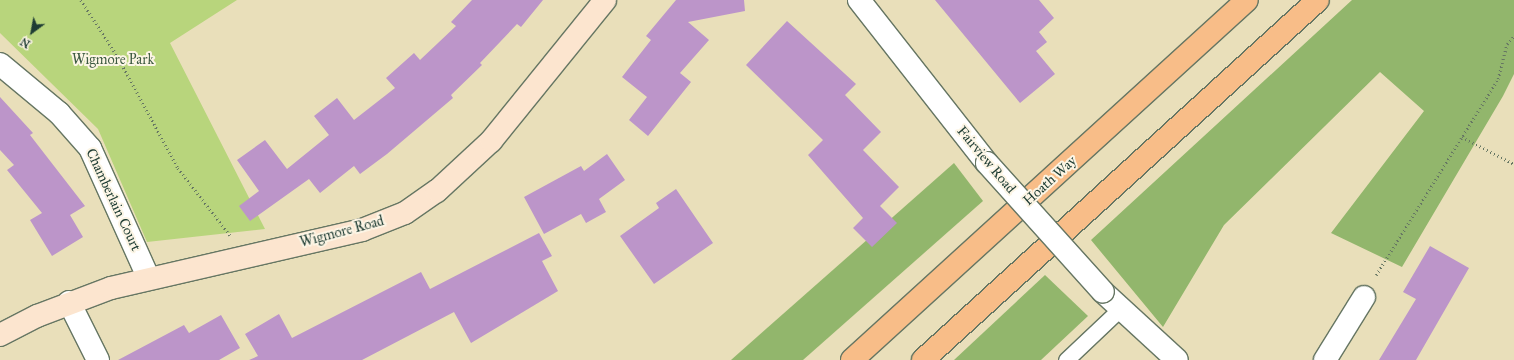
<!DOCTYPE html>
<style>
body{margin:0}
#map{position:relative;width:1514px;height:360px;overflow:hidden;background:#e9dfba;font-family:"IM FELL Great Primer",serif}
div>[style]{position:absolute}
.green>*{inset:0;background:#b8d57c}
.forest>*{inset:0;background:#92b66c}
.building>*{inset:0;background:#bc95c9}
.path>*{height:2.5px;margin-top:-1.25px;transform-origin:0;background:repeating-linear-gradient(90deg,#667663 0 1px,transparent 0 4px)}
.roads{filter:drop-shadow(1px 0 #667663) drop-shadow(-1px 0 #667663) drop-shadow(0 1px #667663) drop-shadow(0 -1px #667663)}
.lane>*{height:15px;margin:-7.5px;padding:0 7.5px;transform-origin:7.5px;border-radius:7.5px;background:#fff}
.street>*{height:22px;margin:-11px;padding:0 11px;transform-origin:11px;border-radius:11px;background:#fff}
.secondary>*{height:22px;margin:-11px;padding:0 11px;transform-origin:11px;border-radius:11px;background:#fce5cf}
.primary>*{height:22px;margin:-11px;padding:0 11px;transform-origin:11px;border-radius:11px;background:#f8bd88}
.bridges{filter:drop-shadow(1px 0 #667663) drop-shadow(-1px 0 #667663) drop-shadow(0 1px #667663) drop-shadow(0 -1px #667663)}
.street-bridge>*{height:22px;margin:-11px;padding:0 11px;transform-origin:11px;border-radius:11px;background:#fff}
span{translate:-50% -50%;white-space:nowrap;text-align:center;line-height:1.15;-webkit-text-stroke:4px #fcf5e5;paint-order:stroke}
.park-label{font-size:14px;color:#3e5b42}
.street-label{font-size:14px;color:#1f3d34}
.north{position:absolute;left:12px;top:12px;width:40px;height:40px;-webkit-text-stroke:3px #fcf5e5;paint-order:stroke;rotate:212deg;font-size:11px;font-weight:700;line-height:16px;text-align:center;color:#1f3d34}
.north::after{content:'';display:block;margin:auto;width:14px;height:18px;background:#1f3d34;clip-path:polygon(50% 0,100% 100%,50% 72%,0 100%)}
</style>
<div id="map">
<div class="green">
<i style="clip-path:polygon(0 0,237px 0,170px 43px,265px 229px,147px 242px,98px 129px,0 33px)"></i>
</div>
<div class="forest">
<i style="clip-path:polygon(1352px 0,1514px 0,1514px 74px,1503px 96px,1402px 267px,1331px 233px,1424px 111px,1380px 72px,1224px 225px,1163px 327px,1091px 240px)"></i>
<i style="clip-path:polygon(954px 163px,983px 201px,803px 360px,731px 360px)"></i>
<i style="clip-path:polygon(1045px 275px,1088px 316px,1041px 360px,954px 360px)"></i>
</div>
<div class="building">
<i style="clip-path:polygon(472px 0,543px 0,521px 27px,517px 24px,480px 63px,482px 65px,451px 95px,453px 98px,387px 154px,360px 174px,354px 166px,320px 193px,309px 179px,250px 221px,239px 206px,259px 191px,237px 160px,265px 140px,287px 169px,329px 135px,314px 116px,337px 98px,354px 120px,395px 88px,386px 78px,414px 53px,420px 60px,456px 26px,451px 22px)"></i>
<i style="clip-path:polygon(676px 0,744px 0,745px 11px,688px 22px,709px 40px,680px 73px,691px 82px,648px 136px,629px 120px,647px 97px,622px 77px,651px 40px,646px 36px)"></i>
<i style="clip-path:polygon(935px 0,1039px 0,1054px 18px,1039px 32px,1047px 42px,1036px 51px,1055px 74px,1020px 103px)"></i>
<i style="clip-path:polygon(787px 21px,856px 84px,845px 95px,881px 132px,863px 150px,899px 187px,880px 206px,897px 223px,872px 247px,853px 228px,863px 218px,808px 155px,823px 140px,746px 65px)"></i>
<i style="clip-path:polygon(0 97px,33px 133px,30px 135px,85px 206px,70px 215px,83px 237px,52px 256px,30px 220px,42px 213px,7px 170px,14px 165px,0 150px)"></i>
<i style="clip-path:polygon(607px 154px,625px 180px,599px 199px,606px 212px,586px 223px,581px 214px,544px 234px,524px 197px,581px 166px,584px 171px)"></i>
<i style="clip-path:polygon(676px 189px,713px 243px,654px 284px,620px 236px,659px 208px,656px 203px)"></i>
<i style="clip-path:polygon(539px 233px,552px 256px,542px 261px,558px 291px,471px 343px,454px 312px,362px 360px,249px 360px,258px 356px,245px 334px,279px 314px,292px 338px,421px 272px,430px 289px)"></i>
<i style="clip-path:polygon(1430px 246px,1469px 268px,1416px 360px,1379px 360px,1416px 299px,1403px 292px)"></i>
<i style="clip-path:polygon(221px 315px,240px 348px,219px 360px,118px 360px,184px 325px,189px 333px)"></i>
</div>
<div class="path">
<i style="left:81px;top:0;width:68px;rotate:57deg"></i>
<i style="left:118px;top:57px;width:126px;rotate:61.6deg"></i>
<i style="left:178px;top:168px;width:85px;rotate:52.2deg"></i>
<i style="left:1462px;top:137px;width:59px;rotate:27.4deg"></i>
<i style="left:1376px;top:275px;width:231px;rotate:-58.1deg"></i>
<i style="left:1498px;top:79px;width:36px;rotate:-76deg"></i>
<i style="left:1507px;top:44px;width:11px;rotate:-49deg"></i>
</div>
<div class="roads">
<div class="lane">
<i style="left:1066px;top:360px;width:74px;rotate:-43.4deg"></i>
</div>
<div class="street">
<i style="left:859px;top:0;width:207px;rotate:51.9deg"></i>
<i style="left:0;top:64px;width:77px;rotate:39.7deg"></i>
<i style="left:59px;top:113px;width:47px;rotate:48.5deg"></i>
<i style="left:90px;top:148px;width:141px;rotate:65.8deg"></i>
<i style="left:1103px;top:292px;width:100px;rotate:42.6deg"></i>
<i style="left:69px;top:302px;width:65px;rotate:63.4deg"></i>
<i style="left:1325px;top:360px;width:74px;rotate:-58.2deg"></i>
</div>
<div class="secondary">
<i style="left:0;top:335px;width:42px;rotate:-27.2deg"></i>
<i style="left:37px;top:316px;width:79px;rotate:-20.7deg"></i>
<i style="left:111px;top:288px;width:258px;rotate:-13deg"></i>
<i style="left:362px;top:230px;width:46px;rotate:-21.6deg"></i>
<i style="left:405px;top:213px;width:39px;rotate:-35deg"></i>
<i style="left:437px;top:191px;width:74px;rotate:-42.8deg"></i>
<i style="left:491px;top:141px;width:181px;rotate:-51deg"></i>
</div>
<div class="primary">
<i style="left:852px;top:360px;width:534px;rotate:-42.35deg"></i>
<i style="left:923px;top:360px;width:534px;rotate:-42.35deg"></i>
</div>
</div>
<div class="bridges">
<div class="street-bridge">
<i style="left:987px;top:163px;width:173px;rotate:48deg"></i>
</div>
</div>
<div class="park-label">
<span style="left:113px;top:60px">Wigmore Park</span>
</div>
<div class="street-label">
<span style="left:986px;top:160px;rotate:50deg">Fairview Road</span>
<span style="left:1050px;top:181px;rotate:-42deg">Hoath Way</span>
<span style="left:113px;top:200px;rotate:65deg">Chamberlain Court</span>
<span style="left:342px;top:232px;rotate:-15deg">Wigmore Road</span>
</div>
<div class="north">N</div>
</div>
